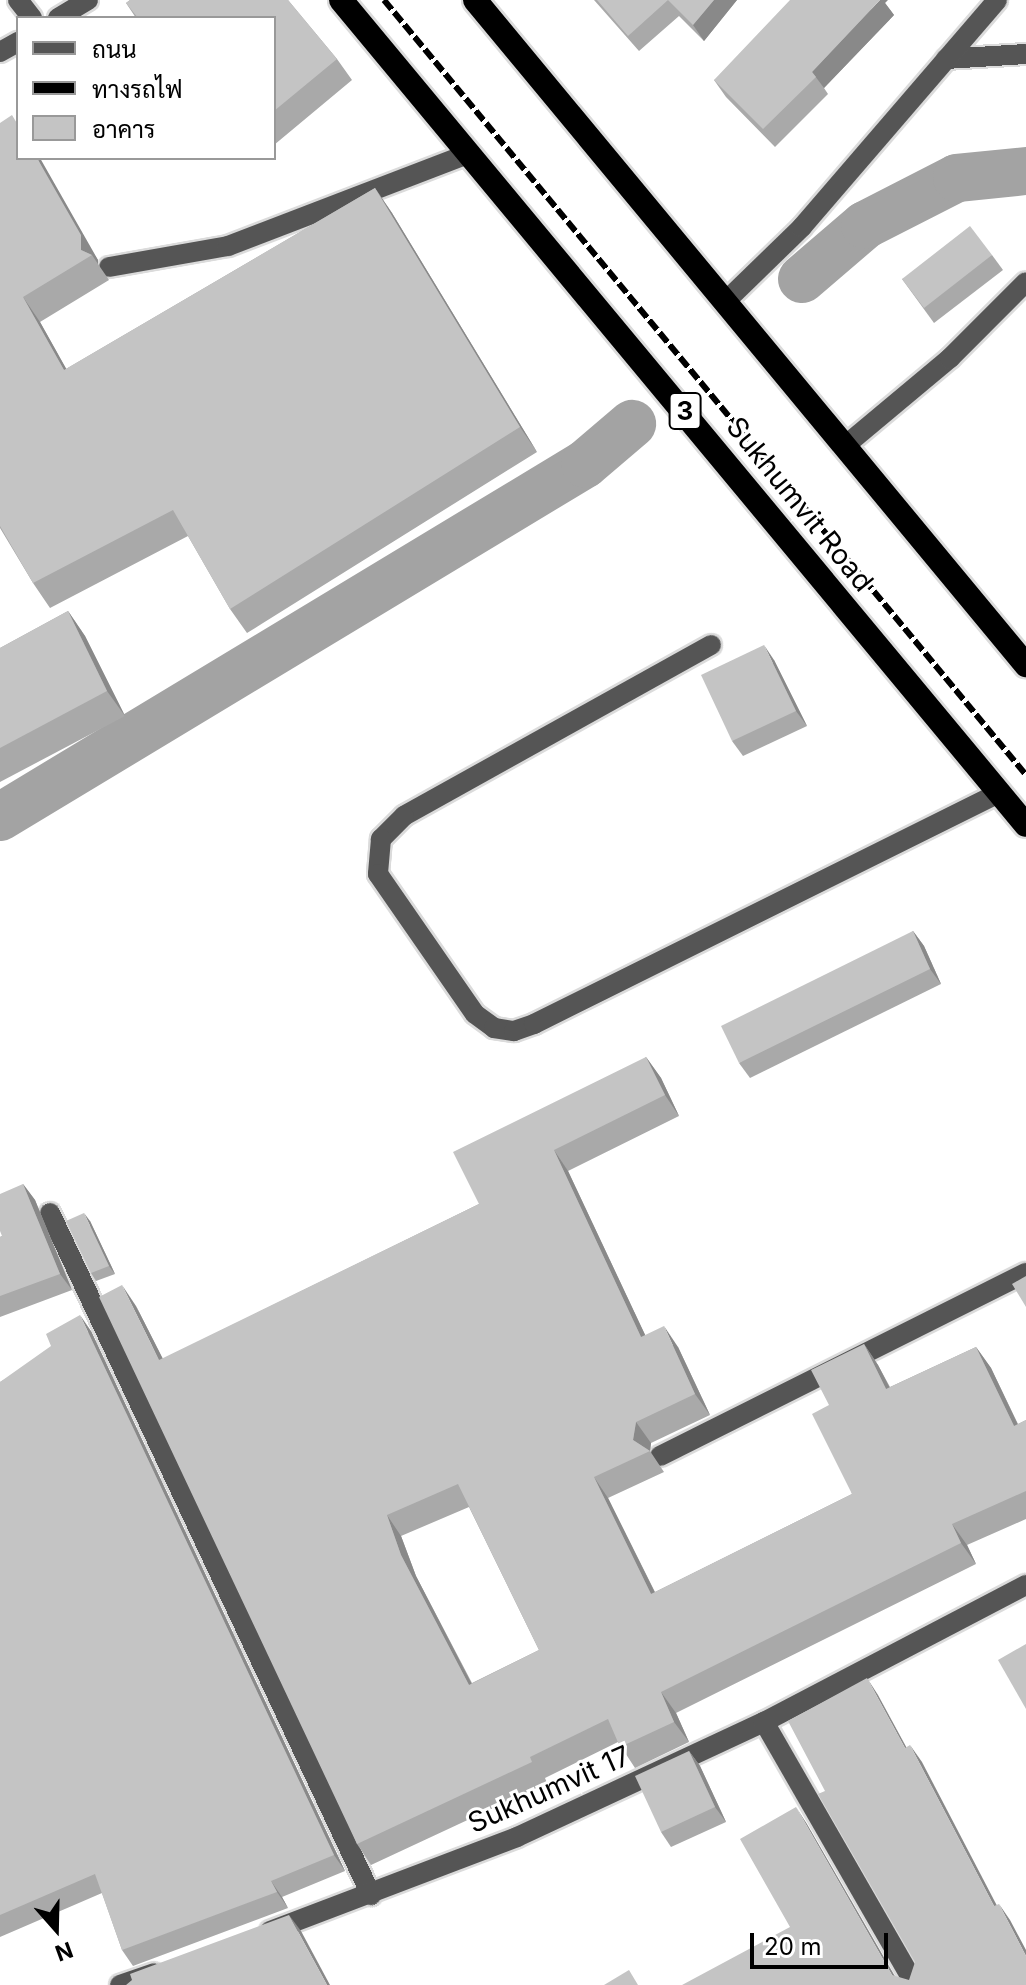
<!DOCTYPE html>
<meta charset="utf-8">
<style>
body{margin:0}
#map{position:relative;width:1026px;height:1985px;overflow:hidden;background:#fff;font-family:Inter,Sarabun,sans-serif}
div>[style]{position:absolute}
.canal>*{height:48px;margin:-24px;padding:0 24px;transform-origin:24px;border-radius:24px;background:#a3a3a3}
.roads{filter:drop-shadow(2px 0 #dbdbdb) drop-shadow(-2px 0 #dbdbdb) drop-shadow(0 2px #dbdbdb) drop-shadow(0 -2px #dbdbdb)}
.minor>*{height:20px;margin:-10px;padding:0 10px;transform-origin:10px;border-radius:10px;background:#555}
.highway>*{height:24px;margin:-12px;padding:0 12px;transform-origin:12px;border-radius:12px;background:#000}
.rail>*{height:6px;margin-top:-3px;transform-origin:0;background:repeating-linear-gradient(90deg,#000 0 12px,transparent 0 16px)}
.wall>*{inset:0;background:#a9a9a9}
.shaded-wall>*{inset:0;background:#898989}
.building>*{inset:0;background:#c4c4c4}
span{translate:-50% -50%;white-space:nowrap;text-align:center;line-height:1.15;-webkit-text-stroke:6px #fff;paint-order:stroke}
.shield-label span{padding:2px 6px;background:#fff;border:2px solid;border-radius:6px;-webkit-text-stroke-width:0}
.shield-label{font-size:26px;color:#000;font-weight:700}
.street-label{font-size:28px;color:#000}
.legend{position:absolute;left:16px;top:16px;width:260px;height:144px;box-sizing:border-box;background:#fff;border:2px solid #999;margin:0;padding:10px 14px;list-style:none;font-size:24px;color:#000}
.legend li{display:flex;align-items:center;gap:16px;height:40px}
.legend b{width:40px;border:2px solid #999}
.north{position:absolute;left:16px;top:1889px;width:80px;height:80px;-webkit-text-stroke:6px #fff;paint-order:stroke;rotate:160deg;font-size:22px;font-weight:700;line-height:32px;text-align:center;color:#000}
.north::after{content:'';display:block;margin:auto;width:28px;height:36px;background:#000;clip-path:polygon(50% 0,100% 100%,50% 72%,0 100%)}
.scale{position:absolute;left:750px;top:1933px;width:138px;height:36px;box-sizing:border-box;border:4px solid #000;border-top:0;padding-left:10px;font-size:24px;line-height:28px;white-space:nowrap;color:#000;-webkit-text-stroke:6px #fff;paint-order:stroke}
</style>
<div id="map">
<div class="canal">
<i style="left:802px;top:279px;width:83px;rotate:-40.6deg"></i>
<i style="left:865px;top:225px;width:103px;rotate:-27.1deg"></i>
<i style="left:957px;top:178px;width:69px;rotate:-5.8deg"></i>
<i style="left:0;top:817px;width:683px;rotate:-31.11deg"></i>
<i style="left:585px;top:464px;width:62px;rotate:-40.4deg"></i>
</div>
<div class="roads">
<div class="minor">
<i style="left:18px;top:0;width:23px;rotate:52deg"></i>
<i style="left:58px;top:18px;width:35px;rotate:-31deg"></i>
<i style="left:0;top:52px;width:21px;rotate:-29deg"></i>
<i style="left:946px;top:59px;width:80px;rotate:-3.6deg"></i>
<i style="left:109px;top:267px;width:121px;rotate:-10deg"></i>
<i style="left:228px;top:246px;width:259px;rotate:-21deg"></i>
<i style="left:726px;top:301px;width:106px;rotate:-44.2deg"></i>
<i style="left:802px;top:227px;width:299px;rotate:-49.3deg"></i>
<i style="left:846px;top:445px;width:136px;rotate:-39.9deg"></i>
<i style="left:950px;top:358px;width:107px;rotate:-45deg"></i>
<i style="left:711px;top:645px;width:351px;rotate:150.9deg"></i>
<i style="left:404px;top:816px;width:33px;rotate:135deg"></i>
<i style="left:381px;top:839px;width:35px;rotate:95deg"></i>
<i style="left:378px;top:874px;width:170px;rotate:55.3deg"></i>
<i style="left:475px;top:1014px;width:24px;rotate:36deg"></i>
<i style="left:494px;top:1028px;width:20px;rotate:9deg"></i>
<i style="left:514px;top:1031px;width:21px;rotate:-19deg"></i>
<i style="left:534px;top:1024px;width:519px;rotate:-26.42deg"></i>
<i style="left:50px;top:1213px;width:754px;rotate:64.79deg"></i>
<i style="left:660px;top:1456px;width:409px;rotate:-26.6deg"></i>
<i style="left:764px;top:1722px;width:303px;rotate:60.1deg"></i>
<i style="left:270px;top:1931px;width:264px;rotate:-20.8deg"></i>
<i style="left:517px;top:1837px;width:272px;rotate:-25deg"></i>
<i style="left:764px;top:1722px;width:296px;rotate:-27.6deg"></i>
<i style="left:120px;top:1985px;width:36px;rotate:-19deg"></i>
</div>
<div class="highway">
<i style="left:341px;top:0;width:1072px;rotate:50.3deg"></i>
<i style="left:475px;top:0;width:864px;rotate:50.36deg"></i>
</div>
</div>
<div class="rail">
<i style="left:384px;top:0;width:1006px;rotate:50.36deg"></i>
</div>
<div class="wall">
<i style="clip-path:polygon(130px 0,288px 0,337px 59px,352px 80px,274px 145px,274px 18px,136px 18px,126px 3px)"></i>
<i style="clip-path:polygon(594px 0,737px 0,704px 41px,679px 16px,639px 51px)"></i>
<i style="clip-path:polygon(885px 3px,894px 15px,824px 88px,828px 94px,775px 147px,726px 97px,714px 80px)"></i>
<i style="clip-path:polygon(0 123px,98px 260px,98px 264px,109px 280px,40px 322px,66px 369px,375px 188px,392px 213px,537px 452px,247px 633px,230px 609px,188px 536px,50px 608px,33px 583px,0 528px)"></i>
<i style="clip-path:polygon(992px 255px,1003px 270px,934px 323px,902px 279px)"></i>
<i style="clip-path:polygon(68px 611px,85px 636px,125px 716px,0 782px,0 648px)"></i>
<i style="clip-path:polygon(774px 660px,807px 726px,743px 756px,732px 741px)"></i>
<i style="clip-path:polygon(913px 931px,924px 946px,941px 984px,750px 1078px,739px 1063px)"></i>
<i style="clip-path:polygon(evenodd,646px 1057px,661px 1078px,679px 1116px,568px 1171px,645px 1335px,678px 1347px,710px 1415px,651px 1443px,650px 1451px,664px 1472px,608px 1498px,655px 1592px,852px 1494px,829px 1405px,864px 1344px,878px 1365px,890px 1387px,976px 1347px,991px 1368px,1018px 1424px,1026px 1420px,1026px 1519px,967px 1545px,976px 1564px,676px 1713px,689px 1742px,635px 1768px,618px 1742px,545px 1778px,547px 1783px,371px 1865px,357px 1844px,136px 1306px,163px 1359px,479px 1204px,646px 1057px,469px 1507px,539px 1650px,472px 1683px,416px 1576px,401px 1536px,469px 1507px)"></i>
<i style="clip-path:polygon(23px 1184px,35px 1200px,72px 1290px,0 1317px,0 1237px,2px 1236px)"></i>
<i style="clip-path:polygon(90px 1221px,115px 1274px,96px 1281px,91px 1273px)"></i>
<i style="clip-path:polygon(91px 1331px,345px 1871px,282px 1897px,288px 1908px,133px 1966px,122px 1950px,102px 1893px,0 1937px,0 1382px)"></i>
<i style="clip-path:polygon(689px 1751px,700px 1766px,726px 1822px,671px 1847px,661px 1832px)"></i>
</div>
<div class="shaded-wall">
<i style="clip-path:polygon(714px 0,737px 0,704px 41px,693px 25px)"></i>
<i style="clip-path:polygon(880px 0,888px 0,885px 3px,894px 15px,824px 88px,812px 72px)"></i>
<i style="clip-path:polygon(37px 158px,40px 158px,98px 260px,98px 264px,92px 255px,81px 250px)"></i>
<i style="clip-path:polygon(375px 188px,392px 213px,537px 452px,520px 427px)"></i>
<i style="clip-path:polygon(23px 297px,40px 322px,81px 395px,64px 370px)"></i>
<i style="clip-path:polygon(68px 611px,85px 636px,125px 716px,107px 691px)"></i>
<i style="clip-path:polygon(764px 645px,774px 660px,807px 726px,796px 711px)"></i>
<i style="clip-path:polygon(913px 931px,924px 946px,941px 984px,930px 969px)"></i>
<i style="clip-path:polygon(646px 1057px,661px 1078px,679px 1116px,665px 1095px)"></i>
<i style="clip-path:polygon(554px 1150px,568px 1171px,656px 1358px,641px 1337px)"></i>
<i style="clip-path:polygon(23px 1184px,35px 1200px,72px 1290px,60px 1274px)"></i>
<i style="clip-path:polygon(84px 1213px,90px 1221px,115px 1274px,109px 1266px)"></i>
<i style="clip-path:polygon(122px 1285px,136px 1306px,174px 1381px,159px 1360px)"></i>
<i style="clip-path:polygon(80px 1315px,91px 1331px,345px 1871px,334px 1855px)"></i>
<i style="clip-path:polygon(664px 1326px,678px 1347px,710px 1415px,695px 1394px)"></i>
<i style="clip-path:polygon(864px 1344px,878px 1365px,901px 1410px,886px 1389px)"></i>
<i style="clip-path:polygon(976px 1347px,991px 1368px,1026px 1442px,1014px 1426px)"></i>
<i style="clip-path:polygon(636px 1422px,651px 1443px,650px 1451px,633px 1440px)"></i>
<i style="clip-path:polygon(594px 1477px,608px 1498px,666px 1615px,651px 1594px)"></i>
<i style="clip-path:polygon(387px 1515px,401px 1536px,416px 1576px,483px 1706px,469px 1685px,401px 1555px)"></i>
<i style="clip-path:polygon(952px 1524px,967px 1545px,976px 1564px,961px 1543px)"></i>
<i style="clip-path:polygon(867px 1678px,878px 1695px,916px 1765px,905px 1748px)"></i>
<i style="clip-path:polygon(661px 1692px,676px 1713px,689px 1742px,674px 1722px)"></i>
<i style="clip-path:polygon(910px 1745px,922px 1762px,1006px 1923px,994px 1906px)"></i>
<i style="clip-path:polygon(689px 1751px,700px 1766px,726px 1822px,715px 1807px)"></i>
<i style="clip-path:polygon(796px 1807px,807px 1824px,900px 1985px,892px 1975px)"></i>
<i style="clip-path:polygon(271px 1881px,282px 1897px,288px 1908px,277px 1892px)"></i>
<i style="clip-path:polygon(999px 1904px,1010px 1920px,1026px 1950px,1026px 1956px)"></i>
<i style="clip-path:polygon(289px 1915px,301px 1931px,330px 1985px,327px 1985px)"></i>
</div>
<div class="building">
<i style="clip-path:polygon(130px 0,288px 0,337px 59px,274px 111px,274px 18px,138px 18px,126px 3px)"></i>
<i style="clip-path:polygon(597px 0,714px 0,693px 25px,668px 0,628px 36px)"></i>
<i style="clip-path:polygon(790px 0,880px 0,812px 72px,816px 77px,763px 129px,714px 80px)"></i>
<i style="clip-path:polygon(12px 115px,18px 125px,18px 158px,37px 158px,81px 235px,81px 250px,92px 255px,23px 297px,64px 370px,375px 188px,520px 427px,230px 609px,173px 510px,33px 583px,0 526px,0 123px)"></i>
<i style="clip-path:polygon(970px 226px,992px 255px,924px 308px,902px 279px)"></i>
<i style="clip-path:polygon(68px 611px,107px 691px,0 748px,0 648px)"></i>
<i style="clip-path:polygon(764px 645px,796px 711px,732px 741px,701px 675px)"></i>
<i style="clip-path:polygon(913px 931px,930px 969px,739px 1063px,721px 1026px)"></i>
<i style="clip-path:polygon(evenodd,646px 1057px,665px 1095px,554px 1150px,641px 1337px,664px 1326px,695px 1394px,636px 1422px,633px 1440px,650px 1451px,594px 1477px,651px 1594px,852px 1494px,812px 1414px,829px 1405px,811px 1370px,864px 1344px,886px 1389px,976px 1347px,1014px 1426px,1026px 1420px,1026px 1491px,952px 1524px,961px 1543px,661px 1692px,674px 1722px,620px 1747px,608px 1719px,530px 1757px,532px 1762px,357px 1844px,99px 1297px,122px 1285px,159px 1360px,479px 1204px,453px 1152px,646px 1057px,458px 1484px,539px 1650px,469px 1685px,401px 1555px,387px 1515px,458px 1484px)"></i>
<i style="clip-path:polygon(23px 1184px,60px 1274px,0 1296px,0 1237px,2px 1236px,0 1231px,0 1194px)"></i>
<i style="clip-path:polygon(84px 1213px,109px 1266px,91px 1273px,66px 1221px)"></i>
<i style="clip-path:polygon(1026px 1276px,1026px 1307px,1012px 1284px)"></i>
<i style="clip-path:polygon(80px 1315px,334px 1855px,271px 1881px,277px 1892px,122px 1950px,95px 1874px,0 1915px,0 1382px,51px 1346px,46px 1334px)"></i>
<i style="clip-path:polygon(1026px 1644px,1026px 1709px,998px 1660px)"></i>
<i style="clip-path:polygon(867px 1678px,905px 1748px,910px 1745px,994px 1906px,999px 1904px,1026px 1956px,1026px 1985px,682px 1985px,790px 1927px,740px 1839px,796px 1807px,892px 1975px,909px 1980px,915px 1962px,818px 1794px,825px 1791px,788px 1721px)"></i>
<i style="clip-path:polygon(689px 1751px,715px 1807px,661px 1832px,635px 1776px)"></i>
<i style="clip-path:polygon(289px 1915px,327px 1985px,126px 1985px,132px 1980px,130px 1974px)"></i>
<i style="clip-path:polygon(629px 1970px,638px 1985px,604px 1985px)"></i>
</div>
<div class="shield-label">
<span style="left:685px;top:411px">3</span>
</div>
<div class="street-label">
<span style="left:800px;top:504px;rotate:51deg">Sukhumvit Road</span>
<span style="left:549px;top:1789px;rotate:-24deg">Sukhumvit 17</span>
</div>
<ul class="legend">
<li><b style="height:10px;background:#555"></b>ถนน</li>
<li><b style="height:10px;background:#000"></b>ทางรถไฟ</li>
<li><b style="height:22px;background:#c4c4c4"></b>อาคาร</li>
</ul>
<div class="north">N</div>
<div class="scale">20 m</div>
</div>
